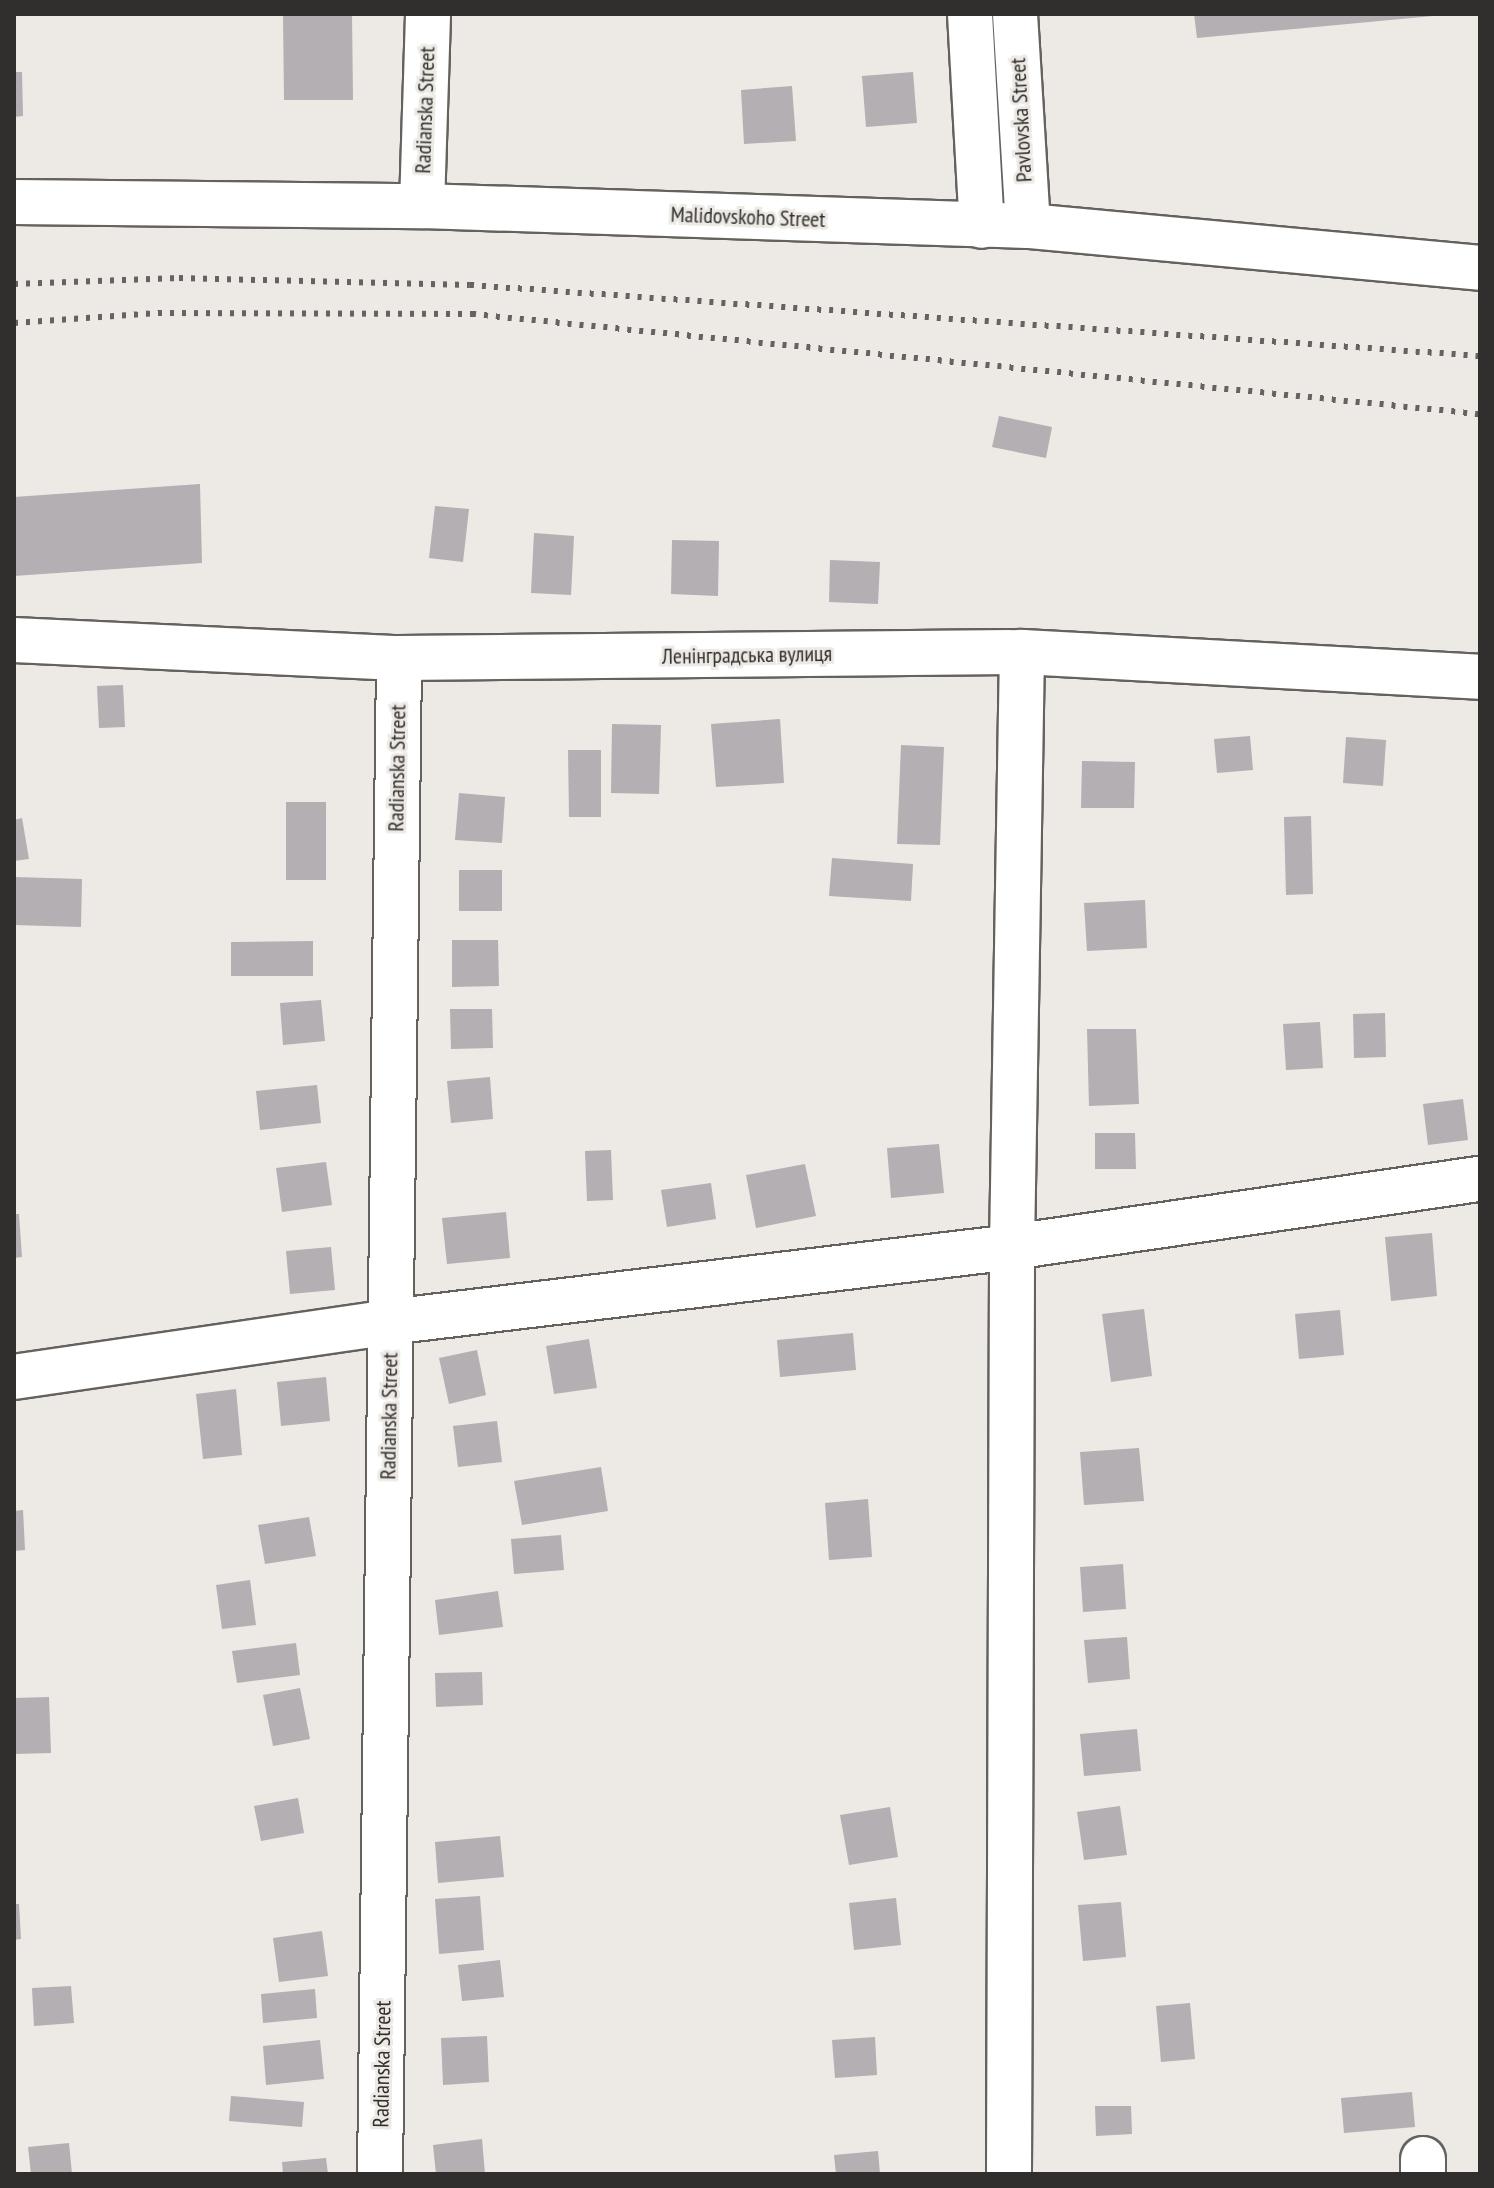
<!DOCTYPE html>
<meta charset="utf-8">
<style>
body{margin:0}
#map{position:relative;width:1494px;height:2188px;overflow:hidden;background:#ede9e5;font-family:"PT Sans Narrow",sans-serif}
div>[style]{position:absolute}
.building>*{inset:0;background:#b3afb3}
.roads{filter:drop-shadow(2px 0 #65625e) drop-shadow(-2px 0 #65625e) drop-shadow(0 2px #65625e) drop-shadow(0 -2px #65625e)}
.minor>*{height:44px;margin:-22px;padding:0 22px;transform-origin:22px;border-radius:22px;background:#fff}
.rail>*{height:6px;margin-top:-3px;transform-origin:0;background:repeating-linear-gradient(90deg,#656361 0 4px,transparent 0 12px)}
span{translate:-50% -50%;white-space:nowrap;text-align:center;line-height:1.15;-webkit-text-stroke:6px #ede9e5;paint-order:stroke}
.street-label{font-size:22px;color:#302f2d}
.frame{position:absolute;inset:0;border:16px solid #302f2d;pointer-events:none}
</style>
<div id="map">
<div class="building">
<i style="clip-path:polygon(283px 14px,352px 14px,353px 100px,284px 100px)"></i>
<i style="clip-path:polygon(1194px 14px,1433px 14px,1433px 16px,1197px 38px)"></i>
<i style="clip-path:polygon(14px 72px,22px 72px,23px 116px,14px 117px)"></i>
<i style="clip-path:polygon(913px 72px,917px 123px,866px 127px,862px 76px)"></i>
<i style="clip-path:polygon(792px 86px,796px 141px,744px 144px,741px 90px)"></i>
<i style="clip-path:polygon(999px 416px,1052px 427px,1046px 458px,992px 447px)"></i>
<i style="clip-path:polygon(200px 484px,202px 563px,14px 576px,14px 497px)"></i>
<i style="clip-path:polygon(435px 506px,469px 509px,463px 562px,429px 558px)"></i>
<i style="clip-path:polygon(534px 533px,574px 536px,571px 595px,531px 593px)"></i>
<i style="clip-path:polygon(672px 540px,719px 541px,718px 596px,671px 594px)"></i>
<i style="clip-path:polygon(830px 560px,880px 562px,878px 604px,829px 602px)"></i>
<i style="clip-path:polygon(123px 685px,125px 727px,99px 728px,97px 686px)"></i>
<i style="clip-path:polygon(780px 719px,784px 783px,716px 787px,711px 724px)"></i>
<i style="clip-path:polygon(612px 724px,661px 725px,659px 794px,611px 793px)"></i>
<i style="clip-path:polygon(1250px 736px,1253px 770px,1217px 773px,1214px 739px)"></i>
<i style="clip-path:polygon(1346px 737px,1386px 740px,1383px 786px,1343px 783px)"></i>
<i style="clip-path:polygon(901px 745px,944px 747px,940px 845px,897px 844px)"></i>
<i style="clip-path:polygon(568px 750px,601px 750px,601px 817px,569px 817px)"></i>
<i style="clip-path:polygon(1082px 761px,1135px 762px,1134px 808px,1081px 808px)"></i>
<i style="clip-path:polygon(459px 793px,505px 797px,502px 843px,455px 840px)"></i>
<i style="clip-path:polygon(286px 802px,326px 802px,326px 880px,286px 880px)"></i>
<i style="clip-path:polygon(1311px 816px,1313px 894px,1286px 895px,1284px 817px)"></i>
<i style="clip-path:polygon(22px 818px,29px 859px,14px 861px,14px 820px)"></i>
<i style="clip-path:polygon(832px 858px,913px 864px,911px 901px,829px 896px)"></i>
<i style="clip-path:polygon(459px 870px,502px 870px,502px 911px,459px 911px)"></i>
<i style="clip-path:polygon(15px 877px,82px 879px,81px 927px,14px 925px)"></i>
<i style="clip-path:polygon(1145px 900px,1147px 948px,1087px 951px,1084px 903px)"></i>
<i style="clip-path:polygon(452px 940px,498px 940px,499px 986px,452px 987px)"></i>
<i style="clip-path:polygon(313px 941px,313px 976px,231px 976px,231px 942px)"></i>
<i style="clip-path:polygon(321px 1000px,325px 1041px,283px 1045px,280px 1003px)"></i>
<i style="clip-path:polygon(450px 1009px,492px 1009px,493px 1048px,451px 1049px)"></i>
<i style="clip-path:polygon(1385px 1013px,1386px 1057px,1354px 1058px,1353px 1014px)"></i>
<i style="clip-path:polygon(1320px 1022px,1323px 1068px,1286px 1070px,1283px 1024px)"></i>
<i style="clip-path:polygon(1087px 1029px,1136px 1029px,1139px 1104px,1089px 1106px)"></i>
<i style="clip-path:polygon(490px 1077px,493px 1119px,451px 1123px,447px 1081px)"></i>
<i style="clip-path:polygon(317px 1085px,321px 1123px,260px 1130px,256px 1091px)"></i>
<i style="clip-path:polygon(1463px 1099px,1468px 1140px,1428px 1145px,1423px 1104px)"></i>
<i style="clip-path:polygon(1095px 1133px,1135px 1133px,1136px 1169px,1095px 1169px)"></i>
<i style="clip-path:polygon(939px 1144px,944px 1193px,891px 1198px,887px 1148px)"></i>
<i style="clip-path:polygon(611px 1150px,613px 1200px,587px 1201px,585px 1151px)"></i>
<i style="clip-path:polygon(326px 1162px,332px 1205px,282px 1212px,276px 1168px)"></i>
<i style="clip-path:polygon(805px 1164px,816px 1216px,756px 1228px,746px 1175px)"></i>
<i style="clip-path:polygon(711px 1183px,716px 1219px,667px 1227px,661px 1190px)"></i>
<i style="clip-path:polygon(506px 1212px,510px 1258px,447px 1264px,442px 1218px)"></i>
<i style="clip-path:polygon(14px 1214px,19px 1214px,22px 1257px,14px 1258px)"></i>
<i style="clip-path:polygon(1432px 1233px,1437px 1296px,1391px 1301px,1385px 1237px)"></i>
<i style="clip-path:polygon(331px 1247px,335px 1290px,290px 1294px,286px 1251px)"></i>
<i style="clip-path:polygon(1144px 1309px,1152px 1376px,1111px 1382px,1102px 1314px)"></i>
<i style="clip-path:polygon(1340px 1310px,1344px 1355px,1299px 1359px,1295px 1314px)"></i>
<i style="clip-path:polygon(853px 1333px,856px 1370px,780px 1377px,777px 1340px)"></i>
<i style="clip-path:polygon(589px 1339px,597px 1388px,554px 1394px,546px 1346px)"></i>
<i style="clip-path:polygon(477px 1350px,486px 1395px,449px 1404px,439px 1358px)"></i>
<i style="clip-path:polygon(326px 1377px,330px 1421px,281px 1426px,277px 1382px)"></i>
<i style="clip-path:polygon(236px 1389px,242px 1455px,203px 1459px,196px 1394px)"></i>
<i style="clip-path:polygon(497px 1421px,502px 1462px,458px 1467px,453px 1426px)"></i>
<i style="clip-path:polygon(1139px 1448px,1144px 1501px,1084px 1505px,1080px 1452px)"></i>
<i style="clip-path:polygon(601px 1467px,608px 1511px,522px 1525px,514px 1481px)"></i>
<i style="clip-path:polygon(868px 1499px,872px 1557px,829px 1560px,825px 1503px)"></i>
<i style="clip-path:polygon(23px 1510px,25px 1550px,14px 1551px,14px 1511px)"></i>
<i style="clip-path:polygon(309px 1517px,316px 1556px,265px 1564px,258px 1525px)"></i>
<i style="clip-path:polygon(561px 1535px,564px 1570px,514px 1574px,511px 1539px)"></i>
<i style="clip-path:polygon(1123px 1564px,1126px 1609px,1083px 1612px,1080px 1567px)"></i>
<i style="clip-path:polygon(250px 1580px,256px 1625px,222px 1629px,216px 1585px)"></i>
<i style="clip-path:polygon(498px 1591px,503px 1627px,439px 1635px,435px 1600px)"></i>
<i style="clip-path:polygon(1127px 1637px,1130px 1679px,1088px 1683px,1084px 1640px)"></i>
<i style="clip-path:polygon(296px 1643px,300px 1675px,237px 1683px,232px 1651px)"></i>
<i style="clip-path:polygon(482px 1672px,483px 1705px,436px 1707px,435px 1673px)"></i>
<i style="clip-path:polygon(300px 1688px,310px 1739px,273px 1746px,263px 1695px)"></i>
<i style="clip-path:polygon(49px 1697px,51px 1753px,14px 1754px,14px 1698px)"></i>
<i style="clip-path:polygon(1137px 1729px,1141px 1771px,1084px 1776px,1080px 1734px)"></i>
<i style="clip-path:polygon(298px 1798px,304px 1833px,261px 1841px,254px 1806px)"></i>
<i style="clip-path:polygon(1120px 1806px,1127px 1855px,1084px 1860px,1077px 1812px)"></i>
<i style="clip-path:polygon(890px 1807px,898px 1857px,849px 1865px,840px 1815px)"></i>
<i style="clip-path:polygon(500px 1836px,504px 1877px,438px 1883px,435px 1842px)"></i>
<i style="clip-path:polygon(480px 1896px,484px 1950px,439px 1954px,435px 1899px)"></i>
<i style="clip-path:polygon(896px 1898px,901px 1945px,854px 1950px,849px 1903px)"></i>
<i style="clip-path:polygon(1121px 1902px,1126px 1957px,1083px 1961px,1078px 1905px)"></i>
<i style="clip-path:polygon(14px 1904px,19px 1904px,21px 1939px,14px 1940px)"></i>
<i style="clip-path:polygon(322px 1931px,328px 1976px,279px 1982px,273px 1938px)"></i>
<i style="clip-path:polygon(500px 1960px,504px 1997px,462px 2001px,458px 1965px)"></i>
<i style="clip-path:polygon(71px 1986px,74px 2023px,34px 2026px,32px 1988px)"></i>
<i style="clip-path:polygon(315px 1989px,317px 2018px,263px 2023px,261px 1994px)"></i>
<i style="clip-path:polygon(1190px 2003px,1195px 2059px,1161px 2062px,1156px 2006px)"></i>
<i style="clip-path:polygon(487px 2036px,489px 2082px,443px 2085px,441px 2038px)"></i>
<i style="clip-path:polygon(875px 2037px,877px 2075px,835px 2078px,832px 2040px)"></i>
<i style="clip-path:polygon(320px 2040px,324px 2079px,266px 2085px,263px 2046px)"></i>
<i style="clip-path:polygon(1412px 2092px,1415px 2127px,1344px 2133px,1341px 2098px)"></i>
<i style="clip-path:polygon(231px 2096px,304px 2102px,302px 2127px,229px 2121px)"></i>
<i style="clip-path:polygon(1095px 2106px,1131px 2106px,1132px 2134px,1096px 2136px)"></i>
<i style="clip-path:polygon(482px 2139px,485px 2174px,436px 2174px,433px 2145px)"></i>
<i style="clip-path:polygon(69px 2143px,72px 2174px,31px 2174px,28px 2147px)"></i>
<i style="clip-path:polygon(878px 2151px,880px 2174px,836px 2174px,834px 2155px)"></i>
<i style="clip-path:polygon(326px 2158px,328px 2174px,283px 2174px,282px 2162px)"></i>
</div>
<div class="roads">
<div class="minor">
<i style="left:970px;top:14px;width:212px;rotate:86.8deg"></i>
<i style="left:1015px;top:14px;width:212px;rotate:86.5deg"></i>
<i style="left:14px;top:202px;width:408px;rotate:0.6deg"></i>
<i style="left:422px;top:206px;width:606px;rotate:1.89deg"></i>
<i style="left:1028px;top:226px;width:454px;rotate:5.3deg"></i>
<i style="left:422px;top:206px;width:192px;rotate:-88.2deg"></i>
<i style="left:14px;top:640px;width:385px;rotate:2.7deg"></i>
<i style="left:399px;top:658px;width:623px;rotate:-0.55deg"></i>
<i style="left:1022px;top:652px;width:459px;rotate:3.1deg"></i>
<i style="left:14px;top:1377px;width:379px;rotate:-8.3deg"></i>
<i style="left:389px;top:1322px;width:627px;rotate:-6.86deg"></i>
<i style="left:1012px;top:1247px;width:473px;rotate:-8.3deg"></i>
<i style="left:380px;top:2174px;width:1516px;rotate:-89.28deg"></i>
<i style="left:1009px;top:2174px;width:927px;rotate:-89.81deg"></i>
<i style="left:1012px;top:1247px;width:595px;rotate:-89.04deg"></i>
<i style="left:1423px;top:2174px;width:15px;rotate:-90deg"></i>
</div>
</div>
<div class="rail">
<i style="left:14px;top:284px;width:165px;rotate:-2.1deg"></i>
<i style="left:179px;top:278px;width:291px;rotate:1.4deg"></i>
<i style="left:470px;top:285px;width:1012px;rotate:4.02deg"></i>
<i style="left:14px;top:323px;width:144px;rotate:-4deg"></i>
<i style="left:158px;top:313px;width:314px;rotate:0.2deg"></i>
<i style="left:472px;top:314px;width:1013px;rotate:5.67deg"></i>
</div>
<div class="street-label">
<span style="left:425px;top:110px;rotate:-88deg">Radianska Street</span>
<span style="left:1021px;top:120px;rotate:-93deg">Pavlovska Street</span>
<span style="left:748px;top:217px;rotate:2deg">Malidovskoho Street</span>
<span style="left:747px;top:655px;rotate:-1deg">Ленінградська вулиця</span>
<span style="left:397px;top:768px;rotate:-89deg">Radianska Street</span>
<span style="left:389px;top:1416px;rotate:-89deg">Radianska Street</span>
<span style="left:382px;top:2064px;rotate:-89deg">Radianska Street</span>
</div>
<div class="frame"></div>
</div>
